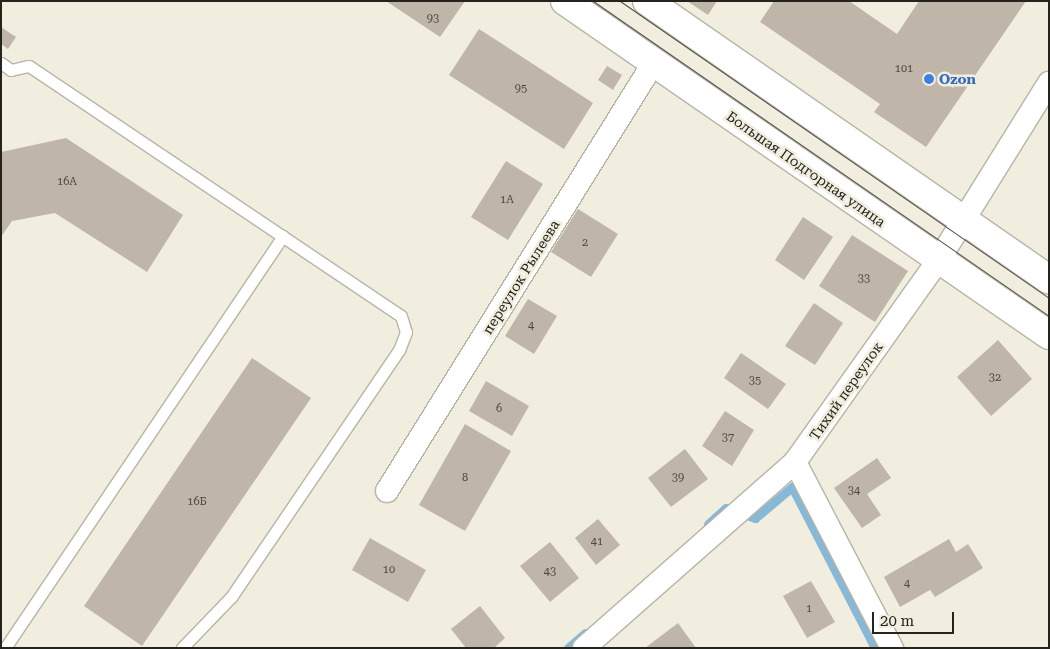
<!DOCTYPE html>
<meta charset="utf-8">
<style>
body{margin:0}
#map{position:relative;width:1050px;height:649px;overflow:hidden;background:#f1eedf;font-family:"Roboto Serif",serif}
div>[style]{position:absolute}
.stream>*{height:9px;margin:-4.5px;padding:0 4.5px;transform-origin:4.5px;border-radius:4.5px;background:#88b8d7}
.building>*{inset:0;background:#c0b5a9}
.roads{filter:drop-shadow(1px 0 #b7b5a6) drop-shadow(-1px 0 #b7b5a6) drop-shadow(0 1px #b7b5a6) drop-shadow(0 -1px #b7b5a6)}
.service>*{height:11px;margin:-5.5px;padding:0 5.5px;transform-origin:5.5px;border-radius:5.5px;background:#fff}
.minor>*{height:22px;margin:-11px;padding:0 11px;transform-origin:11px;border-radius:11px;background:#fff}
.secondary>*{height:28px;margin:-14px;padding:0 14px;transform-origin:14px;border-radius:14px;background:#fff}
.tram>*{height:1px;margin:-0.5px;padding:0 0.5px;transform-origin:0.5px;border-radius:0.5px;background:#514f47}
.dots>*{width:14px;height:14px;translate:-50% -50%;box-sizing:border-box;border:2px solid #f1eedf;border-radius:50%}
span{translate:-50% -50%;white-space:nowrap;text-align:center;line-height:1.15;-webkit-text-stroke:5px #f1eedf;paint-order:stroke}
.number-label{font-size:11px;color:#4b4840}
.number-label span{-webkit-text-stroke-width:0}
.shop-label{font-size:14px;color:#366cbe;font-weight:700}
.left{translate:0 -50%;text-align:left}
.street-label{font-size:14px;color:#24231d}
.frame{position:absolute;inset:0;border:2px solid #24231d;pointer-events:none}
.scale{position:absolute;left:872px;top:612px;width:82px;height:22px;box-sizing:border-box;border:2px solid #24231d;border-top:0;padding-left:6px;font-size:15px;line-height:18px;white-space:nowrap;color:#24231d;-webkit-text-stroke:4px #f1eedf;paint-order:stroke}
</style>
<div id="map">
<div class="stream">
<i style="left:708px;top:524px;width:24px;rotate:-42deg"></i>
<i style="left:726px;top:508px;width:31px;rotate:19deg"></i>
<i style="left:755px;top:518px;width:48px;rotate:-40deg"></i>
<i style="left:792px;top:487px;width:181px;rotate:62.7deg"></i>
<i style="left:568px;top:648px;width:23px;rotate:-41deg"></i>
</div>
<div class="building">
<i style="clip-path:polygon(386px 1px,465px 1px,440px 37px)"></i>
<i style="clip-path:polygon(687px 1px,717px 1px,708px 15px)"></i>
<i style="clip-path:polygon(774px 1px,849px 1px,897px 34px,919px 1px,1026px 1px,926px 147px,874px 112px,880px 104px,760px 22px)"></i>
<i style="clip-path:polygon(1px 27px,16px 37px,8px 49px,1px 44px)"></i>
<i style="clip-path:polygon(479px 29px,593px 103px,564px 149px,449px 75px)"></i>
<i style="clip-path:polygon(607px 66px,622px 75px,613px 90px,598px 80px)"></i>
<i style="clip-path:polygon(66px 138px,183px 215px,147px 272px,55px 213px,12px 221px,1px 237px,1px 152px)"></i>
<i style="clip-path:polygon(506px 161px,543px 184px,508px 240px,471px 217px)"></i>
<i style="clip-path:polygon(578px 209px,618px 234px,591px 277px,551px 252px)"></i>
<i style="clip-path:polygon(803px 217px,833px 237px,804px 280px,775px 260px)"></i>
<i style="clip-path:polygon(852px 235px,908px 271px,875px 322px,819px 286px)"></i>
<i style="clip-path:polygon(528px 299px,557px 316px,534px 354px,505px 336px)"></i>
<i style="clip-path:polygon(814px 303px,843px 323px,815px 365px,785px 346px)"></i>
<i style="clip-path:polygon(998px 340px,1032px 379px,991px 416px,957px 377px)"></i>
<i style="clip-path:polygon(741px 353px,786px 384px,768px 409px,724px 378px)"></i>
<i style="clip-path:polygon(252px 358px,311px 398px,142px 646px,84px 606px)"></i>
<i style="clip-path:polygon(486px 381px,529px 406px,512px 436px,469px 411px)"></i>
<i style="clip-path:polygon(725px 411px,754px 430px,732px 466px,702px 446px)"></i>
<i style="clip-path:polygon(465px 424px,511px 451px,465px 531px,419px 505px)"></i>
<i style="clip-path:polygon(685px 449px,708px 479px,671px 507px,648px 478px)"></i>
<i style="clip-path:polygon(877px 458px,891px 478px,867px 494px,881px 515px,862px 528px,834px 488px)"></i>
<i style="clip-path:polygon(598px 519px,620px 545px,596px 565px,575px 538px)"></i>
<i style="clip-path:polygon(370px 538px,426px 570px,408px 602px,352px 570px)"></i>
<i style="clip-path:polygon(949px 539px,956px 552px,968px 544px,983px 568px,935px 597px,930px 590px,900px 607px,884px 577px)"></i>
<i style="clip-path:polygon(550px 542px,579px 578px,550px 602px,520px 566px)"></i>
<i style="clip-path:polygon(811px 581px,835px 622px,807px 638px,783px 596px)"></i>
<i style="clip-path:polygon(480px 606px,505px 638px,494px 648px,466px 648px,451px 629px)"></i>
<i style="clip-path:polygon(678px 623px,696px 648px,645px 648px)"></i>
</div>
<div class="roads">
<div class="service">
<i style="left:1px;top:63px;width:12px;rotate:35deg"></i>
<i style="left:11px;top:70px;width:18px;rotate:-13deg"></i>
<i style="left:29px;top:66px;width:448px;rotate:33.9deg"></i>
<i style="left:401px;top:316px;width:17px;rotate:73deg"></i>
<i style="left:406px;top:332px;width:19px;rotate:111deg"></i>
<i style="left:399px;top:350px;width:299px;rotate:124.2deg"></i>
<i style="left:231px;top:597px;width:71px;rotate:133.9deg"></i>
<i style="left:5px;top:648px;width:497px;rotate:-56deg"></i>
</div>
<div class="minor">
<i style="left:795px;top:462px;width:210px;rotate:62.5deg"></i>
<i style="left:387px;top:491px;width:505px;rotate:-58.1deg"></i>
<i style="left:584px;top:648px;width:281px;rotate:-41.4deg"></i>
<i style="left:795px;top:462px;width:247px;rotate:-54.6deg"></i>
<i style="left:938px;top:261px;width:210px;rotate:-58.1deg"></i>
</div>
<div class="secondary">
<i style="left:565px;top:1px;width:588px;rotate:34.61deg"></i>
<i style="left:647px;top:1px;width:489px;rotate:34.7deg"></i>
</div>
</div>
<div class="tram">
<i style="left:593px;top:1px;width:554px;rotate:34.64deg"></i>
<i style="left:620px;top:1px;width:522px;rotate:34.7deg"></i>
</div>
<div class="dots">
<i style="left:929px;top:79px;background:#3f7fe0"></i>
</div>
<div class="number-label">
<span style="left:433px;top:19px">93</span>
<span style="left:904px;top:69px">101</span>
<span style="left:521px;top:89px">95</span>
<span style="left:67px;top:182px">16А</span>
<span style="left:507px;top:200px">1А</span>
<span style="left:585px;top:243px">2</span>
<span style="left:864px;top:279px">33</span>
<span style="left:531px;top:326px">4</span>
<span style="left:995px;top:378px">32</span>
<span style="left:755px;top:381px">35</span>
<span style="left:499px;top:409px">6</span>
<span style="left:728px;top:438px">37</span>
<span style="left:465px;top:478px">8</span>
<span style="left:678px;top:478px">39</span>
<span style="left:854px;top:491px">34</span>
<span style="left:197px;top:502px">16Б</span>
<span style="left:597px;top:542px">41</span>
<span style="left:389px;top:570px">10</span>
<span style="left:550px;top:572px">43</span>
<span style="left:907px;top:584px">4</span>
<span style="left:809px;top:609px">1</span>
</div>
<div class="shop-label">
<span class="left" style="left:939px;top:79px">Ozon</span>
</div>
<div class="street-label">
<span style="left:806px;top:169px;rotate:35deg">Большая Подгорная улица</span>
<span style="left:521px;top:277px;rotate:-58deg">переулок Рылеева</span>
<span style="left:846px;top:391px;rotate:-55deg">Тихий переулок</span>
</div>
<div class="frame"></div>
<div class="scale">20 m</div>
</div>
